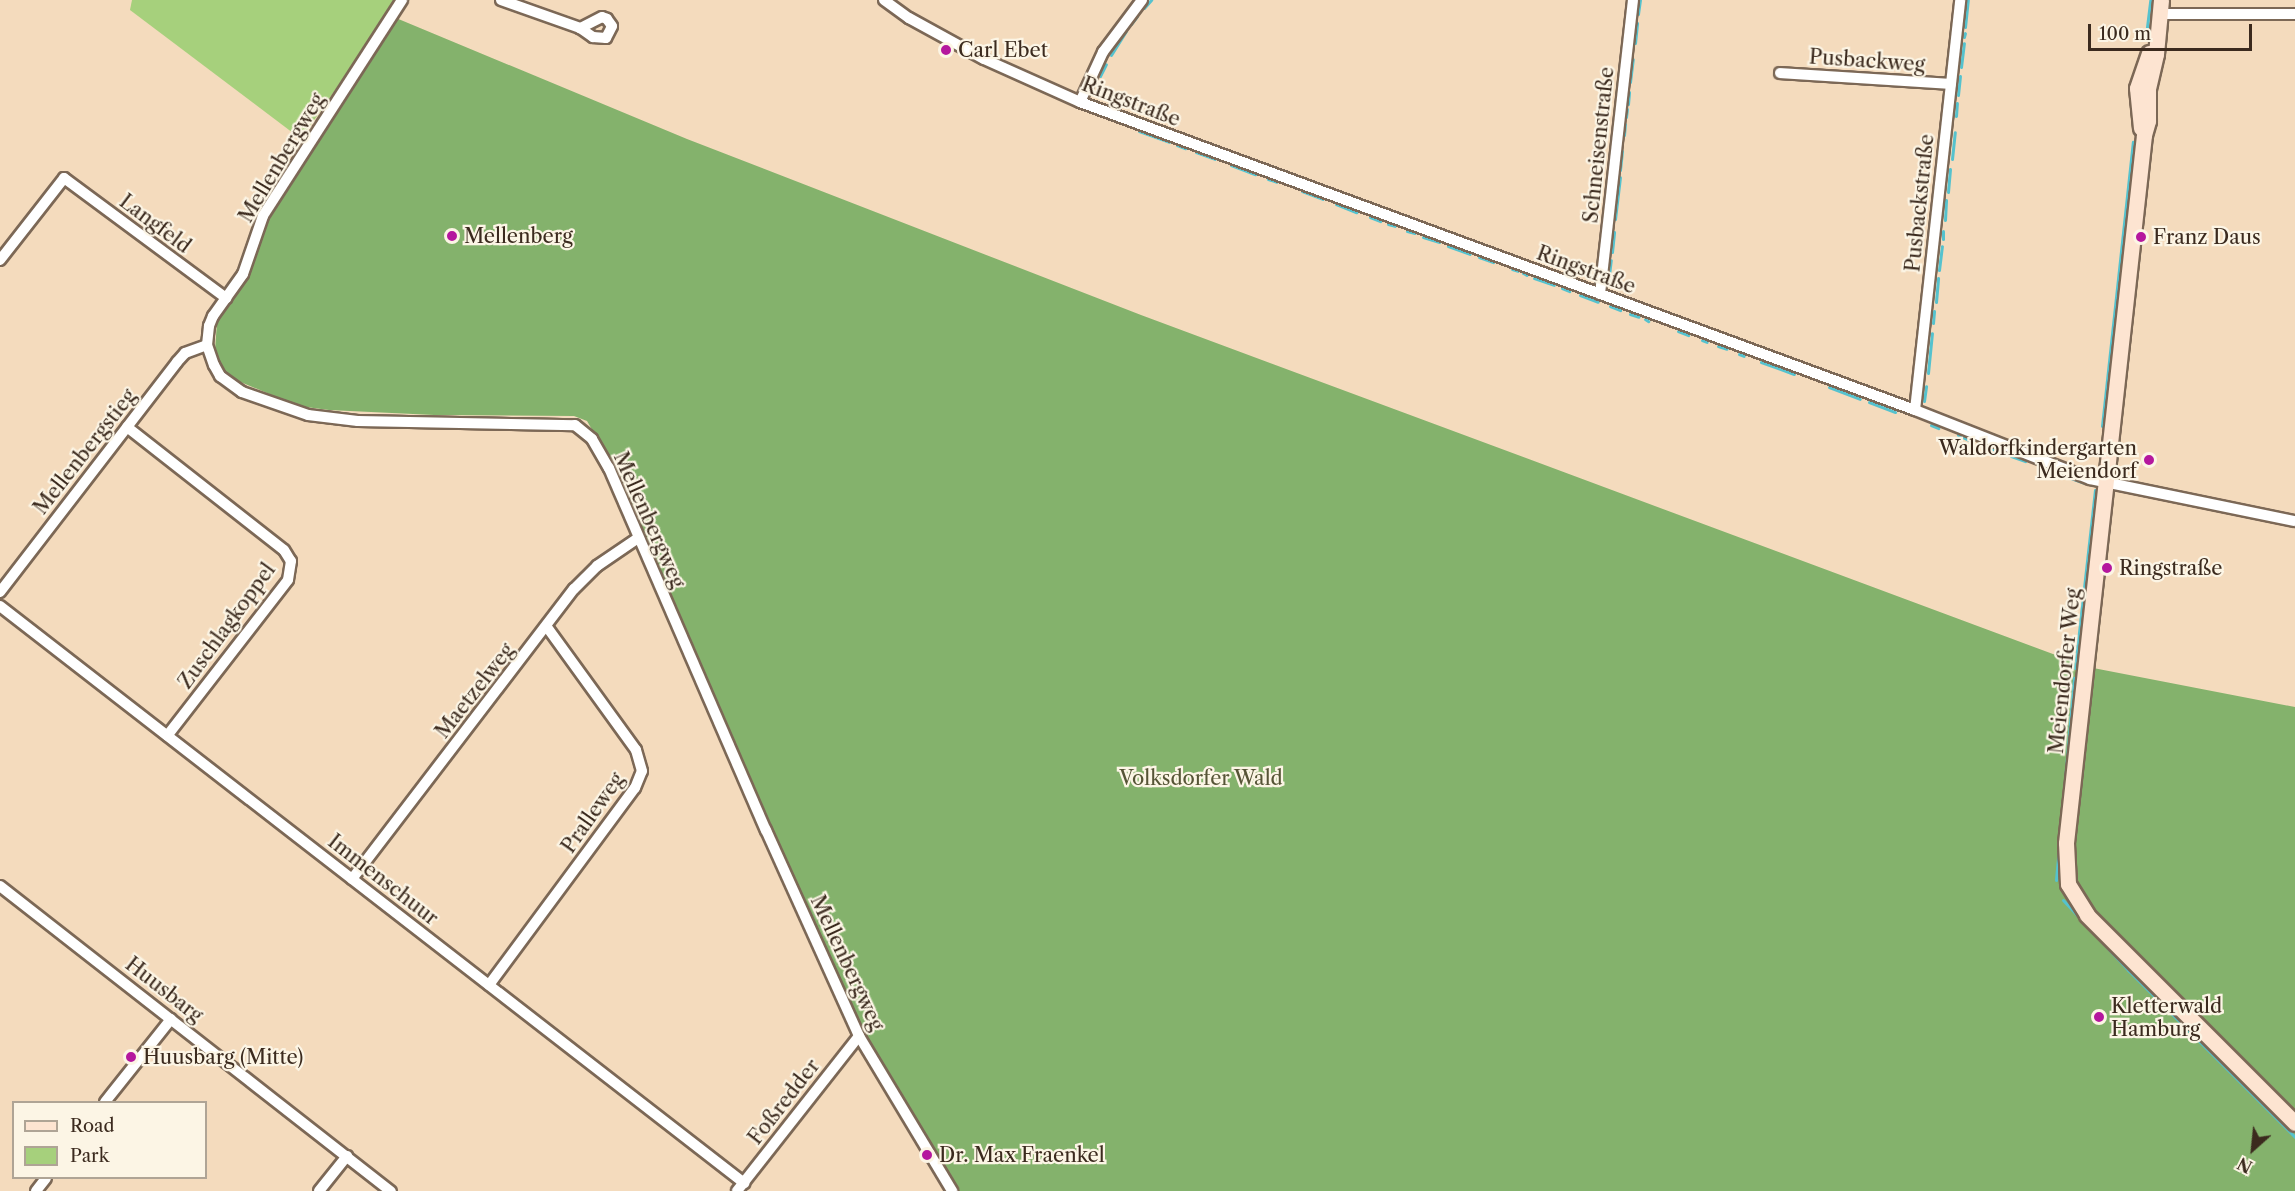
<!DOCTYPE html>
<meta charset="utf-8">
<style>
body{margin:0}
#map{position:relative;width:2295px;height:1191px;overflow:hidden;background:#f4dbbd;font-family:"Libre Caslon Text",serif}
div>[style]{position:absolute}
.green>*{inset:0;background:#a6d07c}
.forest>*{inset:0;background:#84b26c}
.stream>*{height:3px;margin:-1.5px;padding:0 1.5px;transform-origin:1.5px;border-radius:1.5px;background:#55c2ce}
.roads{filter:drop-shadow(2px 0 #7c6856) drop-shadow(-2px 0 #7c6856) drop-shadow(0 2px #7c6856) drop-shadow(0 -2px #7c6856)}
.street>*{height:10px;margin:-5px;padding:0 5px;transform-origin:5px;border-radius:5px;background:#fff}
.secondary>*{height:15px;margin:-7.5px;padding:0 7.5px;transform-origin:7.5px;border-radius:7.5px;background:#fde4d1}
.dots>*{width:16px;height:16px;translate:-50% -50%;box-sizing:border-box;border:3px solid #fcf5e5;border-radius:50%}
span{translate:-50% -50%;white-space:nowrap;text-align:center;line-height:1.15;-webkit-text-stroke:4.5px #fcf5e5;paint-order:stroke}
.poi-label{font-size:20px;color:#3b2a1e}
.left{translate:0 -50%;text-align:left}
.right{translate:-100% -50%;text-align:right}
.street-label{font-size:20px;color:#3b2a1e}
.park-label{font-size:20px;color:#565436}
.legend{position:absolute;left:12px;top:1101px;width:195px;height:78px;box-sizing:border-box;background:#fcf5e5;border:2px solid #afa495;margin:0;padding:8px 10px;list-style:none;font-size:18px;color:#3b2a1e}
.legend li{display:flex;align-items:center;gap:12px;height:30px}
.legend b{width:30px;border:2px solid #afa495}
.north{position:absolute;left:2223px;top:1119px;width:60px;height:60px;-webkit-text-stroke:4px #fcf5e5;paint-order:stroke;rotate:207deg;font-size:16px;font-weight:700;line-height:24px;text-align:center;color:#3b2a1e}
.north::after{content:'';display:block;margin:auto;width:21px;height:27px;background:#3b2a1e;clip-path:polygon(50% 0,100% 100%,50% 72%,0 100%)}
.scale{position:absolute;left:2088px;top:24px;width:164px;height:27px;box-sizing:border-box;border:3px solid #3b2a1e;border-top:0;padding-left:8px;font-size:18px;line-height:21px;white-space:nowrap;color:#3b2a1e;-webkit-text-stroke:4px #fcf5e5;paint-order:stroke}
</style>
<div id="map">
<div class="green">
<i style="clip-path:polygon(132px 0,398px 0,301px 139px,130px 10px)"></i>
</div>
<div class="forest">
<i style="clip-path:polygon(396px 18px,687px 139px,1141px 315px,2088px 667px,2295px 707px,2295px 1191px,959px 1191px,861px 1029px,612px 464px,587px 421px,574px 416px,434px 415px,329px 410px,298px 406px,231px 378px,221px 366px,215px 350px,217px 322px,246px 279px,259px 236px,337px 107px)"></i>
</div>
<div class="stream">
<i style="left:1144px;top:8px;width:11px;rotate:-49deg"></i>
<i style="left:1638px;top:14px;width:14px;rotate:-82deg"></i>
<i style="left:1131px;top:24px;width:10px;rotate:-53deg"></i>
<i style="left:1965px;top:27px;width:27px;rotate:-84deg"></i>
<i style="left:2146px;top:35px;width:35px;rotate:-83deg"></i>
<i style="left:1964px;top:37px;width:4px;rotate:-76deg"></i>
<i style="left:1635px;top:43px;width:20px;rotate:-84deg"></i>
<i style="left:1111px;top:55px;width:28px;rotate:-58deg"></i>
<i style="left:1961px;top:67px;width:24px;rotate:-83deg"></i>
<i style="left:1100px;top:76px;width:13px;rotate:-63deg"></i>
<i style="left:1630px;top:82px;width:23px;rotate:-83deg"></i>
<i style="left:1958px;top:95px;width:19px;rotate:-84deg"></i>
<i style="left:1628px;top:104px;width:12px;rotate:-85deg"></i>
<i style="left:1956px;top:116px;width:13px;rotate:-86deg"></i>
<i style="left:1626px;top:117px;width:8px;rotate:-83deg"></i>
<i style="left:1139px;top:131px;width:32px;rotate:20deg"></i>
<i style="left:1624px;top:135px;width:11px;rotate:-85deg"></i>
<i style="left:1177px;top:145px;width:9px;rotate:21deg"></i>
<i style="left:1196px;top:152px;width:20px;rotate:20deg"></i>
<i style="left:1952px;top:159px;width:27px;rotate:-84deg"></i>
<i style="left:1231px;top:165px;width:26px;rotate:21deg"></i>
<i style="left:1620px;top:170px;width:19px;rotate:-84deg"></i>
<i style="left:1268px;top:179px;width:9px;rotate:18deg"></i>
<i style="left:1302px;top:191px;width:22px;rotate:21deg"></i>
<i style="left:1948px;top:192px;width:23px;rotate:-85deg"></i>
<i style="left:1336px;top:204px;width:22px;rotate:22deg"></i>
<i style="left:1370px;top:217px;width:11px;rotate:22deg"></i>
<i style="left:1615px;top:219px;width:42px;rotate:-83.2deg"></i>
<i style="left:1945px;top:220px;width:20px;rotate:-87deg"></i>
<i style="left:1388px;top:224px;width:7px;rotate:16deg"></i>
<i style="left:1407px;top:231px;width:8px;rotate:14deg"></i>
<i style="left:1423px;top:237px;width:17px;rotate:17deg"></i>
<i style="left:1943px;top:239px;width:8px;rotate:-90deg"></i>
<i style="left:1448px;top:246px;width:23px;rotate:20deg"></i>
<i style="left:1612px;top:252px;width:20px;rotate:-84deg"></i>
<i style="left:1479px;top:257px;width:15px;rotate:20deg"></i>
<i style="left:1512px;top:269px;width:6px;rotate:18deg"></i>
<i style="left:1939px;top:270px;width:24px;rotate:-83deg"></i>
<i style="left:1523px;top:273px;width:4px;rotate:27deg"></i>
<i style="left:1534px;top:278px;width:21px;rotate:19deg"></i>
<i style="left:1608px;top:283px;width:23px;rotate:-83deg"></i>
<i style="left:1562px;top:288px;width:8px;rotate:23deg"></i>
<i style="left:1580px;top:295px;width:19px;rotate:21deg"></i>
<i style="left:1936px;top:302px;width:24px;rotate:-85deg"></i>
<i style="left:1610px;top:306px;width:11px;rotate:22deg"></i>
<i style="left:1630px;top:314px;width:9px;rotate:18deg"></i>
<i style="left:1645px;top:319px;width:4px;rotate:34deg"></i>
<i style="left:1933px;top:323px;width:12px;rotate:-85deg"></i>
<i style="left:1678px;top:331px;width:11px;rotate:22deg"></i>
<i style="left:1702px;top:340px;width:5px;rotate:22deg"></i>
<i style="left:1718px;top:346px;width:9px;rotate:18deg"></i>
<i style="left:1739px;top:354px;width:5px;rotate:22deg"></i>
<i style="left:1761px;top:362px;width:35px;rotate:20deg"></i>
<i style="left:1928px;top:373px;width:40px;rotate:-84.3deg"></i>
<i style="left:1829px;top:387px;width:33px;rotate:21deg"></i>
<i style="left:1924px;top:401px;width:15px;rotate:-82deg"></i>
<i style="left:1869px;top:402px;width:28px;rotate:21deg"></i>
<i style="left:1931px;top:425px;width:8px;rotate:23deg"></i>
<i style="left:2102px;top:426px;width:286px;rotate:-83.8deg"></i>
<i style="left:1958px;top:435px;width:14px;rotate:25deg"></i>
<i style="left:1984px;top:446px;width:12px;rotate:20deg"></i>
<i style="left:2011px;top:456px;width:15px;rotate:20deg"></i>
<i style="left:2054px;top:472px;width:32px;rotate:20deg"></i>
<i style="left:2075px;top:668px;width:179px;rotate:-83.6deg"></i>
<i style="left:2056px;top:880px;width:203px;rotate:-84.9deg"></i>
<i style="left:2063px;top:900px;width:96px;rotate:47.1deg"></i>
<i style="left:2128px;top:970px;width:236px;rotate:45deg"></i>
</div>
<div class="roads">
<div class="street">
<i style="left:402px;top:0;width:257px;rotate:122.8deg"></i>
<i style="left:263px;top:216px;width:61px;rotate:109deg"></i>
<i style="left:243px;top:274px;width:52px;rotate:125.5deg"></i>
<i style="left:213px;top:316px;width:11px;rotate:112deg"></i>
<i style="left:209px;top:326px;width:19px;rotate:96deg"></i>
<i style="left:207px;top:345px;width:21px;rotate:71deg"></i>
<i style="left:214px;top:365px;width:13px;rotate:61deg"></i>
<i style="left:220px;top:376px;width:27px;rotate:36deg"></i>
<i style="left:242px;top:392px;width:70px;rotate:19.2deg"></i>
<i style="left:308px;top:415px;width:50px;rotate:6.8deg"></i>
<i style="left:358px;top:421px;width:217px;rotate:1.1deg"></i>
<i style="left:575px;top:425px;width:22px;rotate:39deg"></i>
<i style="left:592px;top:439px;width:34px;rotate:60deg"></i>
<i style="left:609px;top:468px;width:395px;rotate:66.6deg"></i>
<i style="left:766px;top:830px;width:226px;rotate:65.7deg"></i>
<i style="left:859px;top:1036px;width:181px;rotate:59deg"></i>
<i style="left:501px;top:0;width:84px;rotate:19.5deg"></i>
<i style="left:580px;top:28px;width:16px;rotate:35deg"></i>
<i style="left:593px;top:37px;width:13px;rotate:4deg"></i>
<i style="left:606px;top:38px;width:13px;rotate:-63deg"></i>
<i style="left:612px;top:26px;width:9px;rotate:-126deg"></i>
<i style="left:607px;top:19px;width:5px;rotate:-158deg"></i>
<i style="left:602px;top:17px;width:25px;rotate:153deg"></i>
<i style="left:884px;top:0;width:31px;rotate:36deg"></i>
<i style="left:909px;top:18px;width:85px;rotate:28.7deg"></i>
<i style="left:984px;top:59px;width:105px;rotate:24.1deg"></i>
<i style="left:1080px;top:102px;width:890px;rotate:20.25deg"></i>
<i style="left:1915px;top:410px;width:188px;rotate:21.5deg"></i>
<i style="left:2090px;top:479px;width:209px;rotate:11.6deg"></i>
<i style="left:2159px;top:14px;width:136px"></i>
<i style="left:1780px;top:73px;width:171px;rotate:3.7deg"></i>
<i style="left:1080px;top:102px;width:55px;rotate:-65.3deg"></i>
<i style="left:1103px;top:52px;width:65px;rotate:-53.1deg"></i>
<i style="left:0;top:260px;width:104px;rotate:-52deg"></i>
<i style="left:64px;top:178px;width:202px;rotate:36.5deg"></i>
<i style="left:1600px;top:294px;width:296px;rotate:-83.6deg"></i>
<i style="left:1915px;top:410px;width:412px;rotate:-83.7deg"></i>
<i style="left:127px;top:427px;width:199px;rotate:38.1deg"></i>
<i style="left:284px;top:550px;width:13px;rotate:58deg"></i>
<i style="left:291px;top:561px;width:19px;rotate:99deg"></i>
<i style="left:288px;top:580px;width:197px;rotate:127.8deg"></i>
<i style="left:0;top:592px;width:290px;rotate:-52.4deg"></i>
<i style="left:177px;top:362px;width:12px;rotate:-48deg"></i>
<i style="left:185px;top:353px;width:23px;rotate:-20deg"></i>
<i style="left:0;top:606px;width:942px;rotate:37.79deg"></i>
<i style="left:352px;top:879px;width:365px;rotate:-52.6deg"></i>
<i style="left:574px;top:589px;width:33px;rotate:-45deg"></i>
<i style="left:597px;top:566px;width:50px;rotate:-34.3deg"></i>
<i style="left:0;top:886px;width:496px;rotate:38deg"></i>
<i style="left:489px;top:985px;width:245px;rotate:-53.5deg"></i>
<i style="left:635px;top:788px;width:18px;rotate:-68deg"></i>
<i style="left:642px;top:771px;width:22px;rotate:-106deg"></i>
<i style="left:636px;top:750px;width:152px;rotate:-125.9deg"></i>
<i style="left:105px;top:1102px;width:106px;rotate:-51.5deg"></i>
<i style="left:36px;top:1191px;width:16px;rotate:-52deg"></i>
<i style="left:319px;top:1191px;width:45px;rotate:-51.3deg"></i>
<i style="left:737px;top:1191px;width:197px;rotate:-51.8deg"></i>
</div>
<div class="secondary">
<i style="left:2161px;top:0;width:54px;rotate:95.3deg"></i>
<i style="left:2156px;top:54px;width:36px;rotate:103deg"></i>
<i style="left:2148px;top:89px;width:32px;rotate:90deg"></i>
<i style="left:2148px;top:121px;width:15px;rotate:106deg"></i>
<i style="left:2144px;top:135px;width:712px;rotate:96.29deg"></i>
<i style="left:2066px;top:843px;width:41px;rotate:87.2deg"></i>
<i style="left:2068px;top:884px;width:36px;rotate:58deg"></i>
<i style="left:2087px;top:915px;width:294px;rotate:45deg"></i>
<i style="left:2141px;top:128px;width:40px;rotate:-95.7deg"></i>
<i style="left:2137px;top:88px;width:37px;rotate:-71deg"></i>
</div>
</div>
<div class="dots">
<i style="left:946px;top:50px;background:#b5179e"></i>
<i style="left:452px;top:236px;background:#b5179e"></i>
<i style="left:2141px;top:237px;background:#b5179e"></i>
<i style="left:2149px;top:460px;background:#b5179e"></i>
<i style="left:2107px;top:568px;background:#b5179e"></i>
<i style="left:2099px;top:1017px;background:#b5179e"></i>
<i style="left:131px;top:1057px;background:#b5179e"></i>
<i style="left:927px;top:1155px;background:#b5179e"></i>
</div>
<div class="poi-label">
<span class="left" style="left:958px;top:50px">Carl Ebet</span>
<span class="left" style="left:464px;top:236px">Mellenberg</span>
<span class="left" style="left:2153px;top:237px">Franz Daus</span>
<span class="right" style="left:2137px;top:460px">Waldorfkindergarten<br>Meiendorf</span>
<span class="left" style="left:2119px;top:568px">Ringstraße</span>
<span class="left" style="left:2111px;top:1018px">Kletterwald<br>Hamburg</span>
<span class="left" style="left:143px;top:1057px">Huusbarg (Mitte)</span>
<span class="left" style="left:939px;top:1155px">Dr. Max Fraenkel</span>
</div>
<div class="street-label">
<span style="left:1867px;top:61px;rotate:4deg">Pusbackweg</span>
<span style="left:1131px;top:102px;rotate:21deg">Ringstraße</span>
<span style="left:1599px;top:145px;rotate:-84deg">Schneisenstraße</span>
<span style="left:282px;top:158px;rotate:-59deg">Mellenbergweg</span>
<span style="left:1920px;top:203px;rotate:-84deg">Pusbackstraße</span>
<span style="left:155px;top:224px;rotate:37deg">Langfeld</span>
<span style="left:1586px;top:270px;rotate:20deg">Ringstraße</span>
<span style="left:85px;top:452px;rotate:-52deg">Mellenbergstieg</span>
<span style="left:649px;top:520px;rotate:66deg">Mellenbergweg</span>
<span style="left:227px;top:626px;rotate:-54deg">Zuschlagkoppel</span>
<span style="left:2065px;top:671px;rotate:-84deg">Meiendorfer Weg</span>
<span style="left:475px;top:691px;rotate:-52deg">Maetzelweg</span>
<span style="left:593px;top:813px;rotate:-55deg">Pralleweg</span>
<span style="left:383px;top:880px;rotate:38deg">Immenschuur</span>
<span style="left:847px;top:963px;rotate:65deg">Mellenbergweg</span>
<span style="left:164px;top:990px;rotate:38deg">Huusbarg</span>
<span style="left:784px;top:1102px;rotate:-52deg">Foßredder</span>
</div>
<div class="park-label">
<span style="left:1201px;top:778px">Volksdorfer Wald</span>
</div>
<ul class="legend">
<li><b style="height:8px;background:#fde4d1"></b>Road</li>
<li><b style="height:16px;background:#a6d07c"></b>Park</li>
</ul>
<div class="north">N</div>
<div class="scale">100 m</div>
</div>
